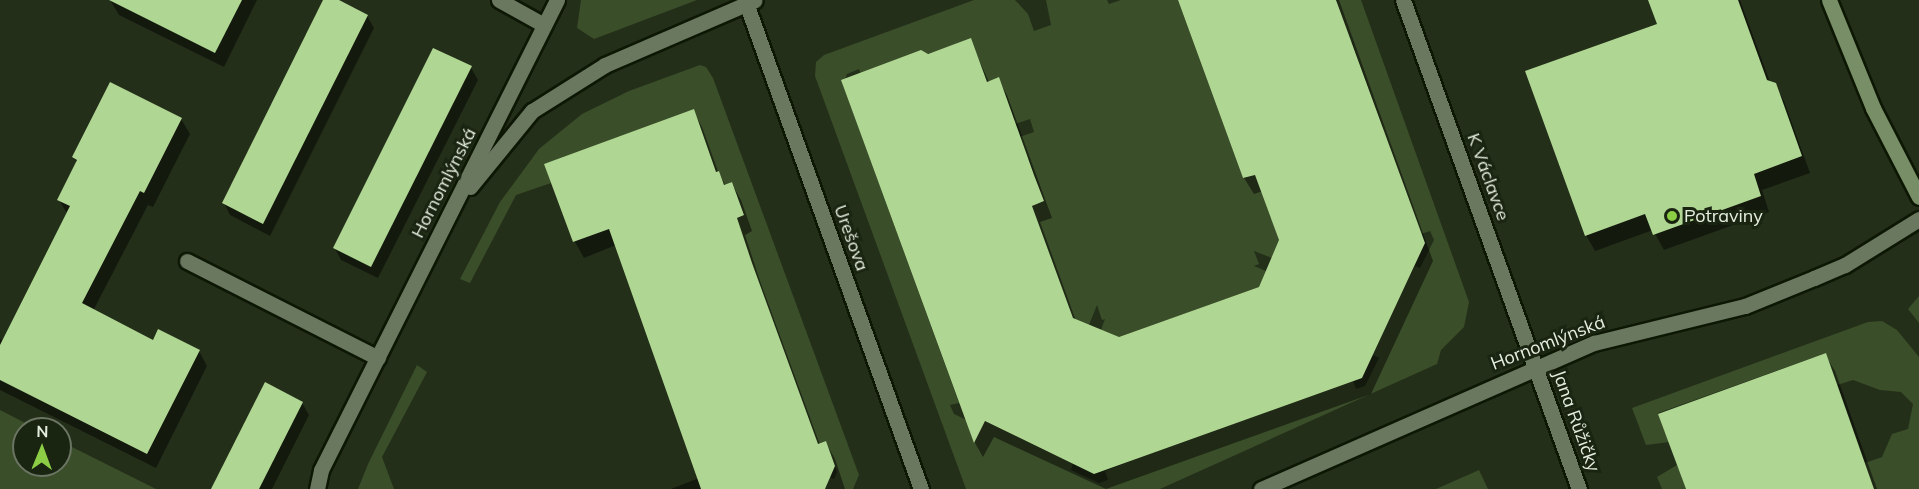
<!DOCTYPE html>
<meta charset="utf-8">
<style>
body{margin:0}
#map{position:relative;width:1919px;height:489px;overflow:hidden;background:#242f1a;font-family:Mulish,sans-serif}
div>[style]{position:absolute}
.green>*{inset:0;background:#3a4e29}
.shadow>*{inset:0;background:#0007}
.building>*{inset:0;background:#b0d693}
.roads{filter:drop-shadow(2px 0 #0d1704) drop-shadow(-2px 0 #0d1704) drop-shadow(0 2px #0d1704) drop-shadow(0 -2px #0d1704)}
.street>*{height:15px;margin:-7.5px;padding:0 7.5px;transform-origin:7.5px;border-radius:7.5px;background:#6b7860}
.secondary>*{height:15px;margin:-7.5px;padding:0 7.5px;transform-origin:7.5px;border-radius:7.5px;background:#788e66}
.dots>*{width:16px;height:16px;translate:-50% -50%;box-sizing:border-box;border:3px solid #1a2511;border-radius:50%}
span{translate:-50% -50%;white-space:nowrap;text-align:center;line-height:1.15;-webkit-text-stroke:6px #1a2511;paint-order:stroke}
.street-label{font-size:18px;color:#e6eee0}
.poi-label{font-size:18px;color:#e6eee0}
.left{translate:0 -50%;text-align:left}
.north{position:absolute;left:12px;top:417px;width:60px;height:60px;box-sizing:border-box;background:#1a2511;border:2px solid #6c7564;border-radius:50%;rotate:1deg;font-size:16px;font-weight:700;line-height:24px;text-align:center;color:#e6eee0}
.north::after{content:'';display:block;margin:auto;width:21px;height:27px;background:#8bce46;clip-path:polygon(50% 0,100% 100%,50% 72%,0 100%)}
</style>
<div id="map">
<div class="green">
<i style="clip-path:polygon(581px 0,697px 0,594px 39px,577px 28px)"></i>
<i style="clip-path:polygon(974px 0,1015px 0,1028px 14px,1034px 31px,1051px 25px,1046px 0,1107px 0,1109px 4px,1121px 0,1178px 0,1243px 178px,1256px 175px,1284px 254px,1272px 258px,1254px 251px,1259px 264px,1254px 266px,1266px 271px,1271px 283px,1105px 342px,1101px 330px,1105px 319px,1102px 320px,1097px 305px,1089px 325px,1076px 329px,1032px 206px,1044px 201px,1029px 159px,1011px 140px,1034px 132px,1030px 119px,1006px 127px,1015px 119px,999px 78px,987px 82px,971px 39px,862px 77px,859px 69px,847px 74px,843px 85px,959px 403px,950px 405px,954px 414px,981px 427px,985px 421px,1033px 442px,1073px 463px,1071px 470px,1099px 483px,1108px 480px,1105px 471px,1146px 455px,1142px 444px,1188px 440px,1353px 381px,1356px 389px,1365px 386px,1379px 358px,1373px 355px,1396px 303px,1415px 266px,1420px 268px,1434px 240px,1430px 231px,1421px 234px,1397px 167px,1385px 171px,1383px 127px,1352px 42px,1342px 45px,1329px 6px,1337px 3px,1337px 0,1361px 0,1469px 302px,1464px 327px,1441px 350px,1437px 364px,1160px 489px,966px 489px,815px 76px,816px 62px,824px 55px)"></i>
<i style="clip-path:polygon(700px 65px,706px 67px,713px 78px,859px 475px,853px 489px,825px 489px,830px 477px,834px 479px,837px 472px,826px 441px,814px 446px,736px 219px,744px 214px,732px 182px,724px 185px,719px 171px,715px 172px,694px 110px,545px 164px,551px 183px,516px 195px,470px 283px,460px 279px,500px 202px,539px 149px,582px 114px,629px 91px)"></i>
<i style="clip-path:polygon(1919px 296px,1919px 323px,1908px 309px)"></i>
<i style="clip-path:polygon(1882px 321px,1897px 330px,1919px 357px,1919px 489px,1874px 489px,1865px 463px,1882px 457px,1892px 434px,1908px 429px,1913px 404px,1901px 392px,1880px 390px,1853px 380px,1837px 385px,1826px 353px,1658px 413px,1669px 442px,1646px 445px,1632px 408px,1868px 322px)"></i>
<i style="clip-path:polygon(417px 365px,427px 372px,382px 457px,394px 489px,358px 489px,368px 464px)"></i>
<i style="clip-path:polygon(0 410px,37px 429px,24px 429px,24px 465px,60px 465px,60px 441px,156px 489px,0 489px)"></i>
<i style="clip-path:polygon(1677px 465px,1686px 489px,1662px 489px,1657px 477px)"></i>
<i style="clip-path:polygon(1479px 470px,1488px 489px,1436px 489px)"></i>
</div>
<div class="shadow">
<i style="clip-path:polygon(110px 0,257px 0,224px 67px,119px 15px)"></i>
<i style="clip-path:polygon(325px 0,336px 0,367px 16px,374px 28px,270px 236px,230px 215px,224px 203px)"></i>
<i style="clip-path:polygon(1180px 0,1339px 0,1433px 261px,1371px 394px,1106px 489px,994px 437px,983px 457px,975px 443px,843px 81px,970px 40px,989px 82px,998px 79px,1007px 95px,1052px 218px,1040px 222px,1076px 321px,1119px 339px,1260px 288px,1281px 240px,1263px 191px,1254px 194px,1244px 178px)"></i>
<i style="clip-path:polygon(1652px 0,1740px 0,1770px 82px,1775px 84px,1784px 101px,1810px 173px,1762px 190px,1769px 212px,1664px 250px,1653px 230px,1595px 251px,1586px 235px,1659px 25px)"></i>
<i style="clip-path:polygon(471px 68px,478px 80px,378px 278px,341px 260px,334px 247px)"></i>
<i style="clip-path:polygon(693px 111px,702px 127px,719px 174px,726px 186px,732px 184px,741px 200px,752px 231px,745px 235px,760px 281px,820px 445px,826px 443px,835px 459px,845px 489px,671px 489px,699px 478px,616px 245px,584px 258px,575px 242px,546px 165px)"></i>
<i style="clip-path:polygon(181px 119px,190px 134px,153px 207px,148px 205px,93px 311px,154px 342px,199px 351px,207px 366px,156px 468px,0 390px,0 339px,4px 341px,68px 215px,59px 200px,77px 163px,74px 157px)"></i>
<i style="clip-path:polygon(1825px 355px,1835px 371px,1877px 489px,1688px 489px)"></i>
<i style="clip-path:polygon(302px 403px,309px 415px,272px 489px,215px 489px)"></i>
</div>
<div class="building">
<i style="clip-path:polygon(109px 0,242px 0,215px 53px)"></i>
<i style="clip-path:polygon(323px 0,339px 0,368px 15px,263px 224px,222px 203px)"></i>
<i style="clip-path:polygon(1178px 0,1336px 0,1425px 243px,1362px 378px,1094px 474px,985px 421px,974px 443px,841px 80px,921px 50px,928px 54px,971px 38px,987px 82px,999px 77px,1034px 175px,1044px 201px,1032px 206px,1073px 318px,1119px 337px,1259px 287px,1279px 240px,1255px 175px,1243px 178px)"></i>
<i style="clip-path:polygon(1648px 0,1738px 0,1767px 80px,1776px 83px,1802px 156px,1754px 174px,1761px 196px,1653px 235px,1645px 214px,1585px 236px,1525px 71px,1657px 24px)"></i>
<i style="clip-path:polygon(433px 48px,472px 66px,371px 267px,333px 248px)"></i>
<i style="clip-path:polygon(110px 82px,182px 118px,144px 193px,140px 191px,82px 303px,153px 340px,158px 329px,200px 350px,147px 454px,0 380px,0 345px,70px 206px,57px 200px,77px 160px,72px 157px)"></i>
<i style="clip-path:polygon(694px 109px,716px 172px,719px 171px,724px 185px,732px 182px,744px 215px,737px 218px,752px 263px,818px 444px,826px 441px,835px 466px,825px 489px,701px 489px,609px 229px,573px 242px,544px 164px)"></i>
<i style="clip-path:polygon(1826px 353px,1874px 489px,1686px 489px,1658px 414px)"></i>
<i style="clip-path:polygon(265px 382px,303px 402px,259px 489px,211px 489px)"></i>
</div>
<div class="roads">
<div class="street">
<i style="left:499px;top:0;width:51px;rotate:29.1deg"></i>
<i style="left:745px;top:0;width:520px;rotate:70.21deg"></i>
<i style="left:1403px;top:0;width:520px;rotate:70.21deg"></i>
<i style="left:470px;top:187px;width:98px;rotate:-50.8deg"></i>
<i style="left:532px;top:111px;width:86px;rotate:-32.2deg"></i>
<i style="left:605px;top:65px;width:163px;rotate:-23.4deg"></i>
<i style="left:187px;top:261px;width:214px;rotate:26.9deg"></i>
<i style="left:317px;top:489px;width:19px;rotate:-78deg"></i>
<i style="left:321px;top:470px;width:526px;rotate:-63.34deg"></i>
<i style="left:1261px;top:489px;width:364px;rotate:-23.7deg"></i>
<i style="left:1594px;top:343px;width:155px;rotate:-13.8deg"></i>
<i style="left:1745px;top:306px;width:74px;rotate:-22.1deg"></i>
<i style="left:1814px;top:278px;width:34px;rotate:-23deg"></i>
<i style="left:1845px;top:265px;width:87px;rotate:-31.9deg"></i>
</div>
<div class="secondary">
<i style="left:1829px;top:0;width:117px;rotate:67.8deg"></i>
<i style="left:1873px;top:108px;width:100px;rotate:62.7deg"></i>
</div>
</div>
<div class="dots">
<i style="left:1672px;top:216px;background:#8bce46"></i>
</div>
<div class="street-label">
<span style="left:1488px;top:177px;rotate:70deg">K Václavce</span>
<span style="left:444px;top:183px;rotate:-63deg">Hornomlýnská</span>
<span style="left:851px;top:238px;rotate:70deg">Urešova</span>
<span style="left:1548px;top:343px;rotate:-21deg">Hornomlýnská</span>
<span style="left:1576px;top:421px;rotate:70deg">Jana Růžičky</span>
</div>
<div class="poi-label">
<span class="left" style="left:1684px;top:216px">Potraviny</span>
</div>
<div class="north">N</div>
</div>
